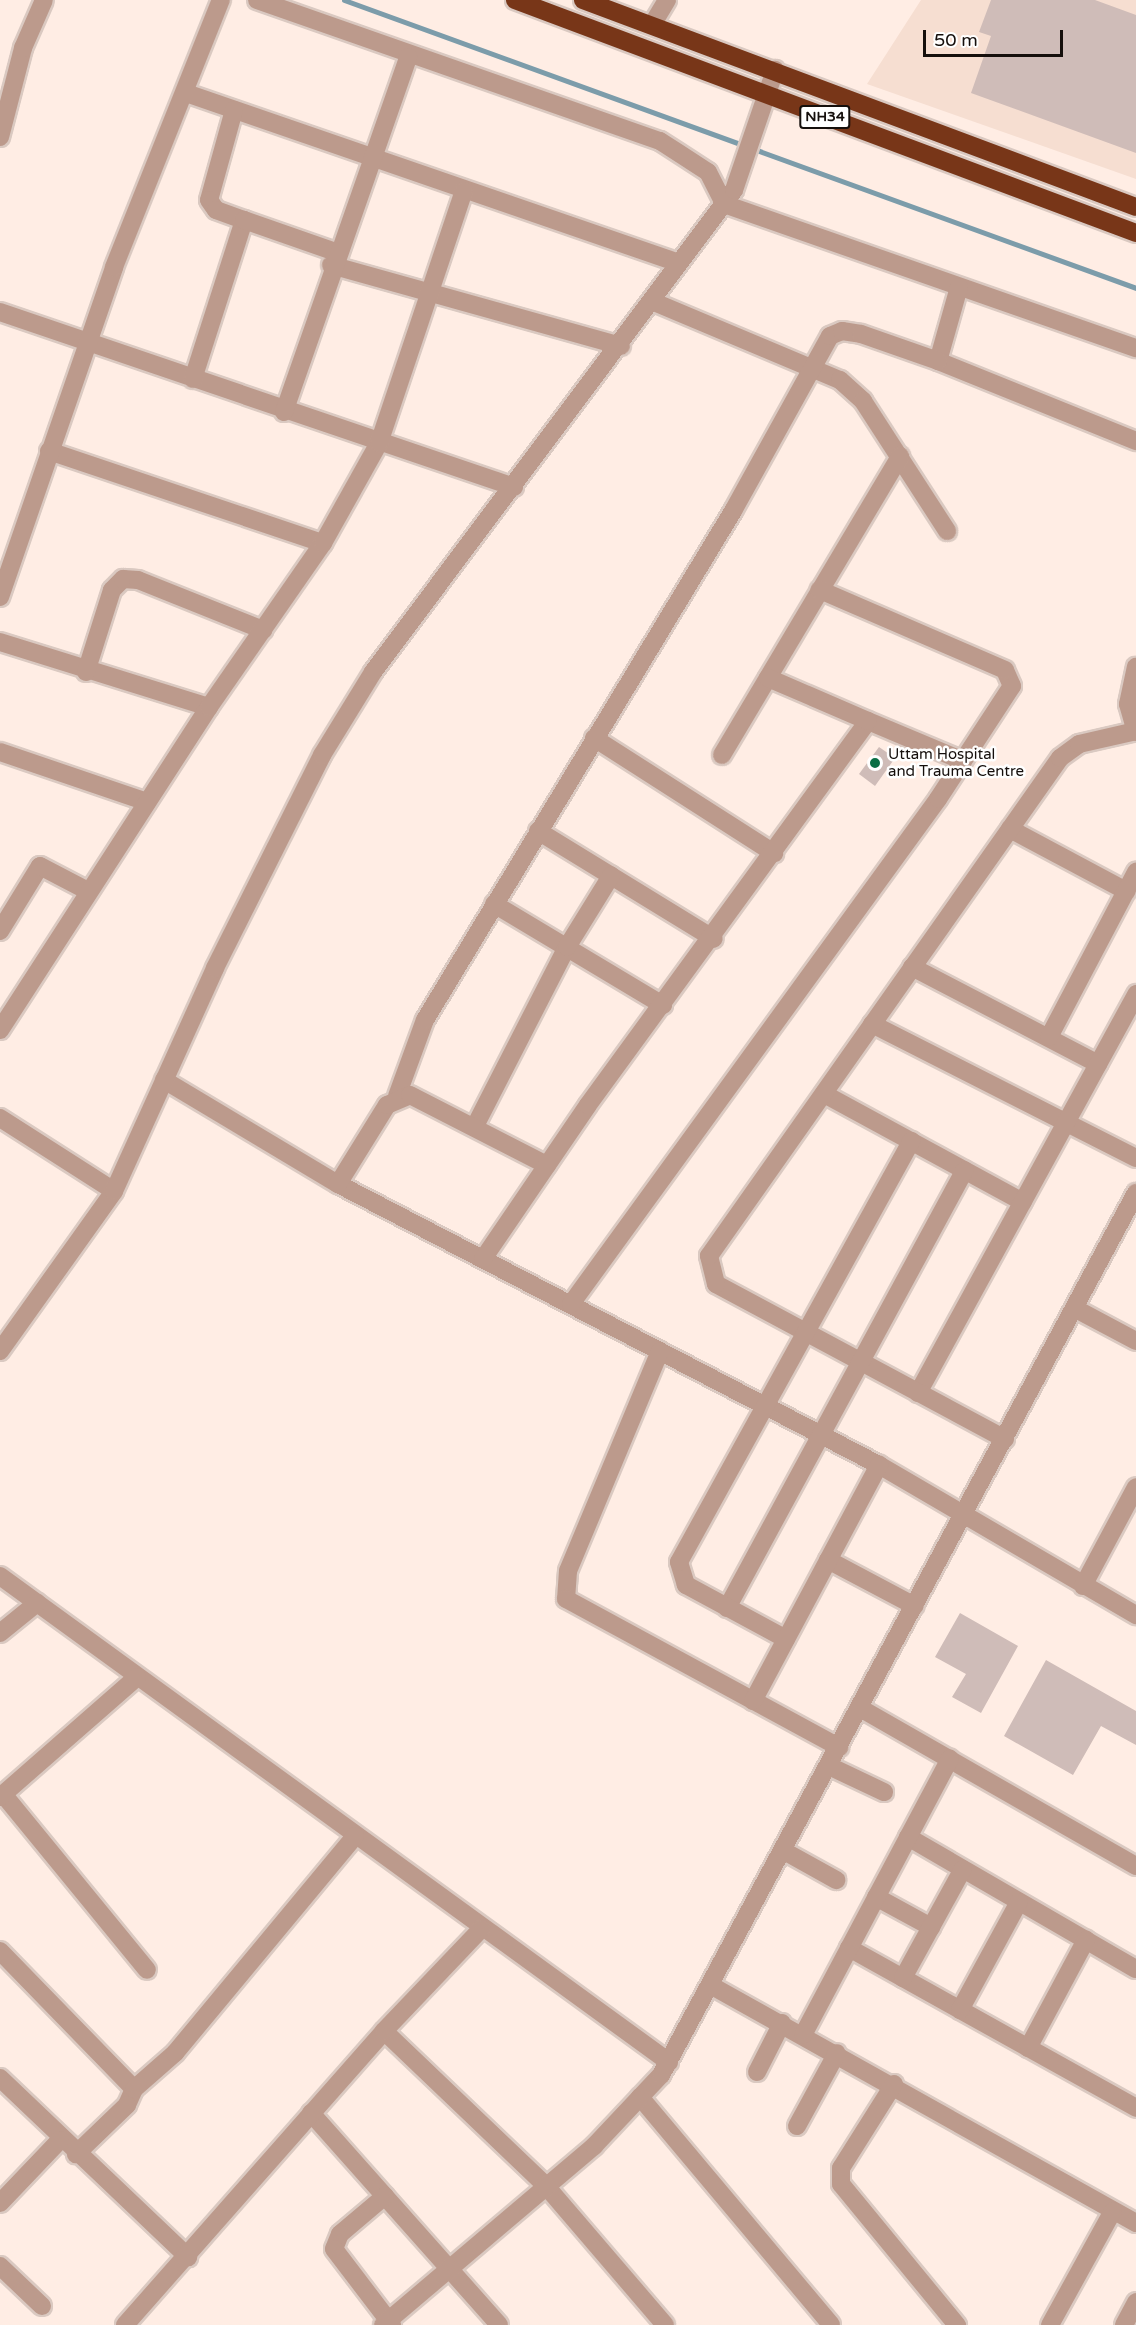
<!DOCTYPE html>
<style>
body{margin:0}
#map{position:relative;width:1136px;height:2325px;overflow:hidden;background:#ffede4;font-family:"Varela Round",sans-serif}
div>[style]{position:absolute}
.built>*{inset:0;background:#f6ded1}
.stream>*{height:5px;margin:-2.5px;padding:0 2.5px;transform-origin:2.5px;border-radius:2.5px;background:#7c9caa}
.building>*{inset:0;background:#cfbcb8}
.roads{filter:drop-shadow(2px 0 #dac9c1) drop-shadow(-2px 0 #dac9c1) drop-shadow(0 2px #dac9c1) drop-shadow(0 -2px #dac9c1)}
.minor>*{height:18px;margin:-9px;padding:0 9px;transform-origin:9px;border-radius:9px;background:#bc9a8c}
.highway>*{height:18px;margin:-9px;padding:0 9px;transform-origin:9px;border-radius:9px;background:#783618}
.dots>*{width:16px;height:16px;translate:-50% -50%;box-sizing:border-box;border:3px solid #fff;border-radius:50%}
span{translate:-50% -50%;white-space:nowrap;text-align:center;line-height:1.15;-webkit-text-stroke:5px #fff;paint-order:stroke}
.shield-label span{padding:2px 4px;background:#fff;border:2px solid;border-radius:4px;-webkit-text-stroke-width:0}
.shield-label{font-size:14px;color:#150f0c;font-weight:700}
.poi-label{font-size:15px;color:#150f0c}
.left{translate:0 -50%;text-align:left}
.scale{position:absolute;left:923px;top:30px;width:140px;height:27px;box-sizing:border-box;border:3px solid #150f0c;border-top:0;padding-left:8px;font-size:18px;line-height:21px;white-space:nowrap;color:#150f0c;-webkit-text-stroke:4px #fff;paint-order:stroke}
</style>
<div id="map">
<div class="built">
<i style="clip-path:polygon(921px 0,1136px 0,1136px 179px,867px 84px)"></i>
</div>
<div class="stream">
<i style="left:344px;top:0;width:843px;rotate:19.98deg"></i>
</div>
<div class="building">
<i style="clip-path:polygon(991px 0,1095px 0,1136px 15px,1136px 153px,971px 93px,991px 36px,979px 32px)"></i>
<i style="clip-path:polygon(879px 747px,895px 758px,875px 786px,859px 774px)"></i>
<i style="clip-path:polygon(960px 1613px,1018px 1646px,981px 1713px,952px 1697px,966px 1674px,935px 1657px)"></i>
<i style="clip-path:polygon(1046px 1660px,1136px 1711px,1136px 1745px,1101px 1726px,1073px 1775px,1004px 1736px)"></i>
</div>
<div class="roads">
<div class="minor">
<i style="left:257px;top:0;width:427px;rotate:19.3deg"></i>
<i style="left:660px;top:141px;width:57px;rotate:32.9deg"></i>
<i style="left:708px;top:172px;width:36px;rotate:63deg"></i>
<i style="left:724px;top:204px;width:436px;rotate:19.3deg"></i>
<i style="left:652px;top:25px;width:29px;rotate:-59deg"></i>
<i style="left:186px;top:93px;width:521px;rotate:19.03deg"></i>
<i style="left:234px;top:110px;width:93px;rotate:105.5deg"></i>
<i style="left:209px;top:200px;width:12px;rotate:55deg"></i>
<i style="left:216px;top:210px;width:30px;rotate:20deg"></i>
<i style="left:0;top:137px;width:92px;rotate:-75.5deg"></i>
<i style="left:23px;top:48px;width:52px;rotate:-66.4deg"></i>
<i style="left:331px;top:265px;width:301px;rotate:15.6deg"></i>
<i style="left:959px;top:287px;width:77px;rotate:105.8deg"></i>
<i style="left:938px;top:361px;width:214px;rotate:22deg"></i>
<i style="left:654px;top:302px;width:202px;rotate:22.8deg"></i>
<i style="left:840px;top:380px;width:31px;rotate:42deg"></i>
<i style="left:863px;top:401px;width:155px;rotate:57.1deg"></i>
<i style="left:0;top:312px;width:543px;rotate:18.8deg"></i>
<i style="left:193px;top:379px;width:167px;rotate:-72.2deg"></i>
<i style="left:244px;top:220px;width:97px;rotate:19.2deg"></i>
<i style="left:284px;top:412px;width:376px;rotate:-70.7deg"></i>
<i style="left:49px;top:451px;width:289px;rotate:18.6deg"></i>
<i style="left:0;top:597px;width:349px;rotate:-70.9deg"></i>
<i style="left:114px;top:267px;width:288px;rotate:-68.2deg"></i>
<i style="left:0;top:642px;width:219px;rotate:17.3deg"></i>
<i style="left:86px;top:672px;width:86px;rotate:-72.4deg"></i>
<i style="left:112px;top:590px;width:16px;rotate:-45deg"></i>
<i style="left:123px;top:579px;width:15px;rotate:4deg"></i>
<i style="left:138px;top:580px;width:135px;rotate:21.8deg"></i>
<i style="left:868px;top:721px;width:103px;rotate:22.8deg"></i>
<i style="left:1136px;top:732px;width:29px;rotate:-106deg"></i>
<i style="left:1128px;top:704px;width:38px;rotate:-78deg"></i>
<i style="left:594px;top:738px;width:214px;rotate:32.6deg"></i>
<i style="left:0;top:752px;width:155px;rotate:18.8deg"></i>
<i style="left:722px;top:755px;width:348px;rotate:-59.2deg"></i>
<i style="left:1010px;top:829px;width:132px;rotate:28.1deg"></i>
<i style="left:538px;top:831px;width:206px;rotate:31.5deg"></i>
<i style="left:494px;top:904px;width:197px;rotate:30.9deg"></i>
<i style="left:0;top:931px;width:76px;rotate:-58.4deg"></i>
<i style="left:40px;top:866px;width:54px;rotate:27.5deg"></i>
<i style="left:912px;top:967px;width:210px;rotate:27.5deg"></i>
<i style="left:872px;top:1024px;width:296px;rotate:26.9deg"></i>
<i style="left:0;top:1030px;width:385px;rotate:-57.1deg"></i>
<i style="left:209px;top:707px;width:200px;rotate:-55.2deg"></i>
<i style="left:323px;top:543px;width:115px;rotate:-60.8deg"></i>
<i style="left:379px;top:443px;width:266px;rotate:-71.4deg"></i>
<i style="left:1049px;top:1037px;width:187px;rotate:-62.2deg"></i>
<i style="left:164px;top:1080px;width:203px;rotate:30.9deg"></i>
<i style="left:338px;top:1184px;width:610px;rotate:27.45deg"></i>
<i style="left:879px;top:1465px;width:298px;rotate:30.3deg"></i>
<i style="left:824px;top:1094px;width:226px;rotate:28.5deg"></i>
<i style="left:397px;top:1096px;width:81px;rotate:-69.8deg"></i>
<i style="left:425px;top:1020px;width:595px;rotate:-58.82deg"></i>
<i style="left:733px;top:511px;width:200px;rotate:-61deg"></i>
<i style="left:830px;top:336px;width:13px;rotate:-23deg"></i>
<i style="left:842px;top:331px;width:19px;rotate:9deg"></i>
<i style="left:861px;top:334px;width:82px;rotate:19.3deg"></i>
<i style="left:0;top:1118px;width:135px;rotate:32.6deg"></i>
<i style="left:475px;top:1126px;width:201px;rotate:-62.8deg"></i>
<i style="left:567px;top:947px;width:84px;rotate:-58.2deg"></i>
<i style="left:338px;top:1184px;width:93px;rotate:-58.2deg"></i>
<i style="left:387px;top:1105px;width:25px;rotate:-23deg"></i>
<i style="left:410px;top:1095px;width:154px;rotate:27.1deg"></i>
<i style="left:483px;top:1259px;width:186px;rotate:-55.7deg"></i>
<i style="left:588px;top:1105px;width:475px;rotate:-53.9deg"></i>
<i style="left:868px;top:721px;width:109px;rotate:-156.7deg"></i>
<i style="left:571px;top:1304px;width:624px;rotate:-53.99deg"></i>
<i style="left:938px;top:799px;width:135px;rotate:-56.8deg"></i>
<i style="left:1012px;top:686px;width:17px;rotate:-114deg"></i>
<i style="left:1005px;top:670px;width:202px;rotate:-156.6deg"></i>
<i style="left:1074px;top:1308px;width:70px;rotate:28deg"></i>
<i style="left:0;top:1351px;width:196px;rotate:-54.5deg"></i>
<i style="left:114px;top:1191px;width:245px;rotate:-65.6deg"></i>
<i style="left:215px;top:968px;width:238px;rotate:-63.3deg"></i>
<i style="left:322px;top:755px;width:97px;rotate:-58.4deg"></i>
<i style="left:373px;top:672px;width:602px;rotate:-53.17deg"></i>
<i style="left:734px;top:190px;width:127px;rotate:-71.1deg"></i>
<i style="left:660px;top:1351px;width:238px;rotate:112.7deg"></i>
<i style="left:568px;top:1571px;width:28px;rotate:94deg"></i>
<i style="left:566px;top:1599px;width:311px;rotate:28.5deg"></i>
<i style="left:918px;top:1393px;width:455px;rotate:-61.3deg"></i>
<i style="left:1005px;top:1439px;width:328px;rotate:-151.8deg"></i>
<i style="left:716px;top:1284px;width:29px;rotate:-104deg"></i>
<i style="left:709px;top:1256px;width:609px;rotate:-54.82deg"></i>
<i style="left:1060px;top:758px;width:24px;rotate:-36deg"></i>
<i style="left:1079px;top:744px;width:58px;rotate:-12.8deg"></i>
<i style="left:828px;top:1560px;width:98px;rotate:27.9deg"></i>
<i style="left:0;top:1576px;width:827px;rotate:36deg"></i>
<i style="left:1083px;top:1586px;width:112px;rotate:-61.8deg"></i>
<i style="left:727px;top:1608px;width:498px;rotate:-61.5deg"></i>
<i style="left:0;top:1633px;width:48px;rotate:-39deg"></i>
<i style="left:786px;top:1639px;width:114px;rotate:-151.6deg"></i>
<i style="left:686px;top:1585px;width:24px;rotate:-107deg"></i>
<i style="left:679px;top:1562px;width:481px;rotate:-61.1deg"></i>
<i style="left:753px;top:1701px;width:268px;rotate:-61.9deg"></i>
<i style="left:860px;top:1708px;width:318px;rotate:29.8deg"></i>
<i style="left:829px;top:1766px;width:61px;rotate:25.3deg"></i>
<i style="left:3px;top:1794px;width:227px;rotate:50.7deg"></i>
<i style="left:0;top:1797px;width:182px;rotate:-41.2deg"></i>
<i style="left:908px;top:1837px;width:263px;rotate:30.1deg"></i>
<i style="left:784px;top:1851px;width:60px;rotate:29.1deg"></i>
<i style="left:876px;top:1897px;width:63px;rotate:28.6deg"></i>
<i style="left:849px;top:1948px;width:329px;rotate:29.1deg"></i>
<i style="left:0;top:1951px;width:192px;rotate:45.8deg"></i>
<i style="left:134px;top:2089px;width:17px;rotate:114deg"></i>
<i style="left:127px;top:2105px;width:71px;rotate:136.1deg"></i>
<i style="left:903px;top:1978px;width:124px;rotate:-61.2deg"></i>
<i style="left:712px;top:1986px;width:486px;rotate:29.2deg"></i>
<i style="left:960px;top:2010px;width:123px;rotate:-61.4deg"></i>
<i style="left:384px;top:2031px;width:224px;rotate:43.7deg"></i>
<i style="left:546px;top:2186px;width:183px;rotate:49.4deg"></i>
<i style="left:803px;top:2035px;width:313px;rotate:-62deg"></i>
<i style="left:1028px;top:2048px;width:123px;rotate:-61.8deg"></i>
<i style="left:757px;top:2072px;width:55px;rotate:-63deg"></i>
<i style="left:0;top:2078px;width:260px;rotate:43.6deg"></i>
<i style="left:894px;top:2084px;width:99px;rotate:122.2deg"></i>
<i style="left:841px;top:2168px;width:16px;rotate:90deg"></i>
<i style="left:841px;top:2184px;width:183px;rotate:50.6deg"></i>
<i style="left:134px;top:2089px;width:55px;rotate:-41.3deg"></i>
<i style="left:175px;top:2053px;width:282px;rotate:-50.3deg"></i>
<i style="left:640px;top:2097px;width:297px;rotate:50deg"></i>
<i style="left:311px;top:2113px;width:283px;rotate:48.4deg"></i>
<i style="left:797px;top:2126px;width:83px;rotate:-61.3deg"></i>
<i style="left:385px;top:2196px;width:59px;rotate:139.8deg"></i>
<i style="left:340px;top:2234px;width:16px;rotate:112deg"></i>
<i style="left:334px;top:2249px;width:96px;rotate:52.7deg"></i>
<i style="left:0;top:2203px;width:87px;rotate:-46.4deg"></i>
<i style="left:0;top:2266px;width:58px;rotate:43.6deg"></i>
<i style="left:125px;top:2325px;width:392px;rotate:-48.6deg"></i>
<i style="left:384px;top:2031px;width:141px;rotate:-46.4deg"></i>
<i style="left:383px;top:2325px;width:277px;rotate:-40.3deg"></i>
<i style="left:594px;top:2146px;width:98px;rotate:-46.7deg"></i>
<i style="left:661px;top:2075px;width:1002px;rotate:-61.7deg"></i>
<i style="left:1050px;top:2325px;width:130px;rotate:-61.1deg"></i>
<i style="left:1124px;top:2325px;width:26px;rotate:-62deg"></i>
</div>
<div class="highway">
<i style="left:515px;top:0;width:663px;rotate:20.57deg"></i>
<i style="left:583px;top:0;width:590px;rotate:20.52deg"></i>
</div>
</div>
<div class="dots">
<i style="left:875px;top:763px;background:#096e45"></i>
</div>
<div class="shield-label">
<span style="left:825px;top:117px">NH34</span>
</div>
<div class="poi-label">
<span class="left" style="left:888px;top:763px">Uttam Hospital<br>and Trauma Centre</span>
</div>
<div class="scale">50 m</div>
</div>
